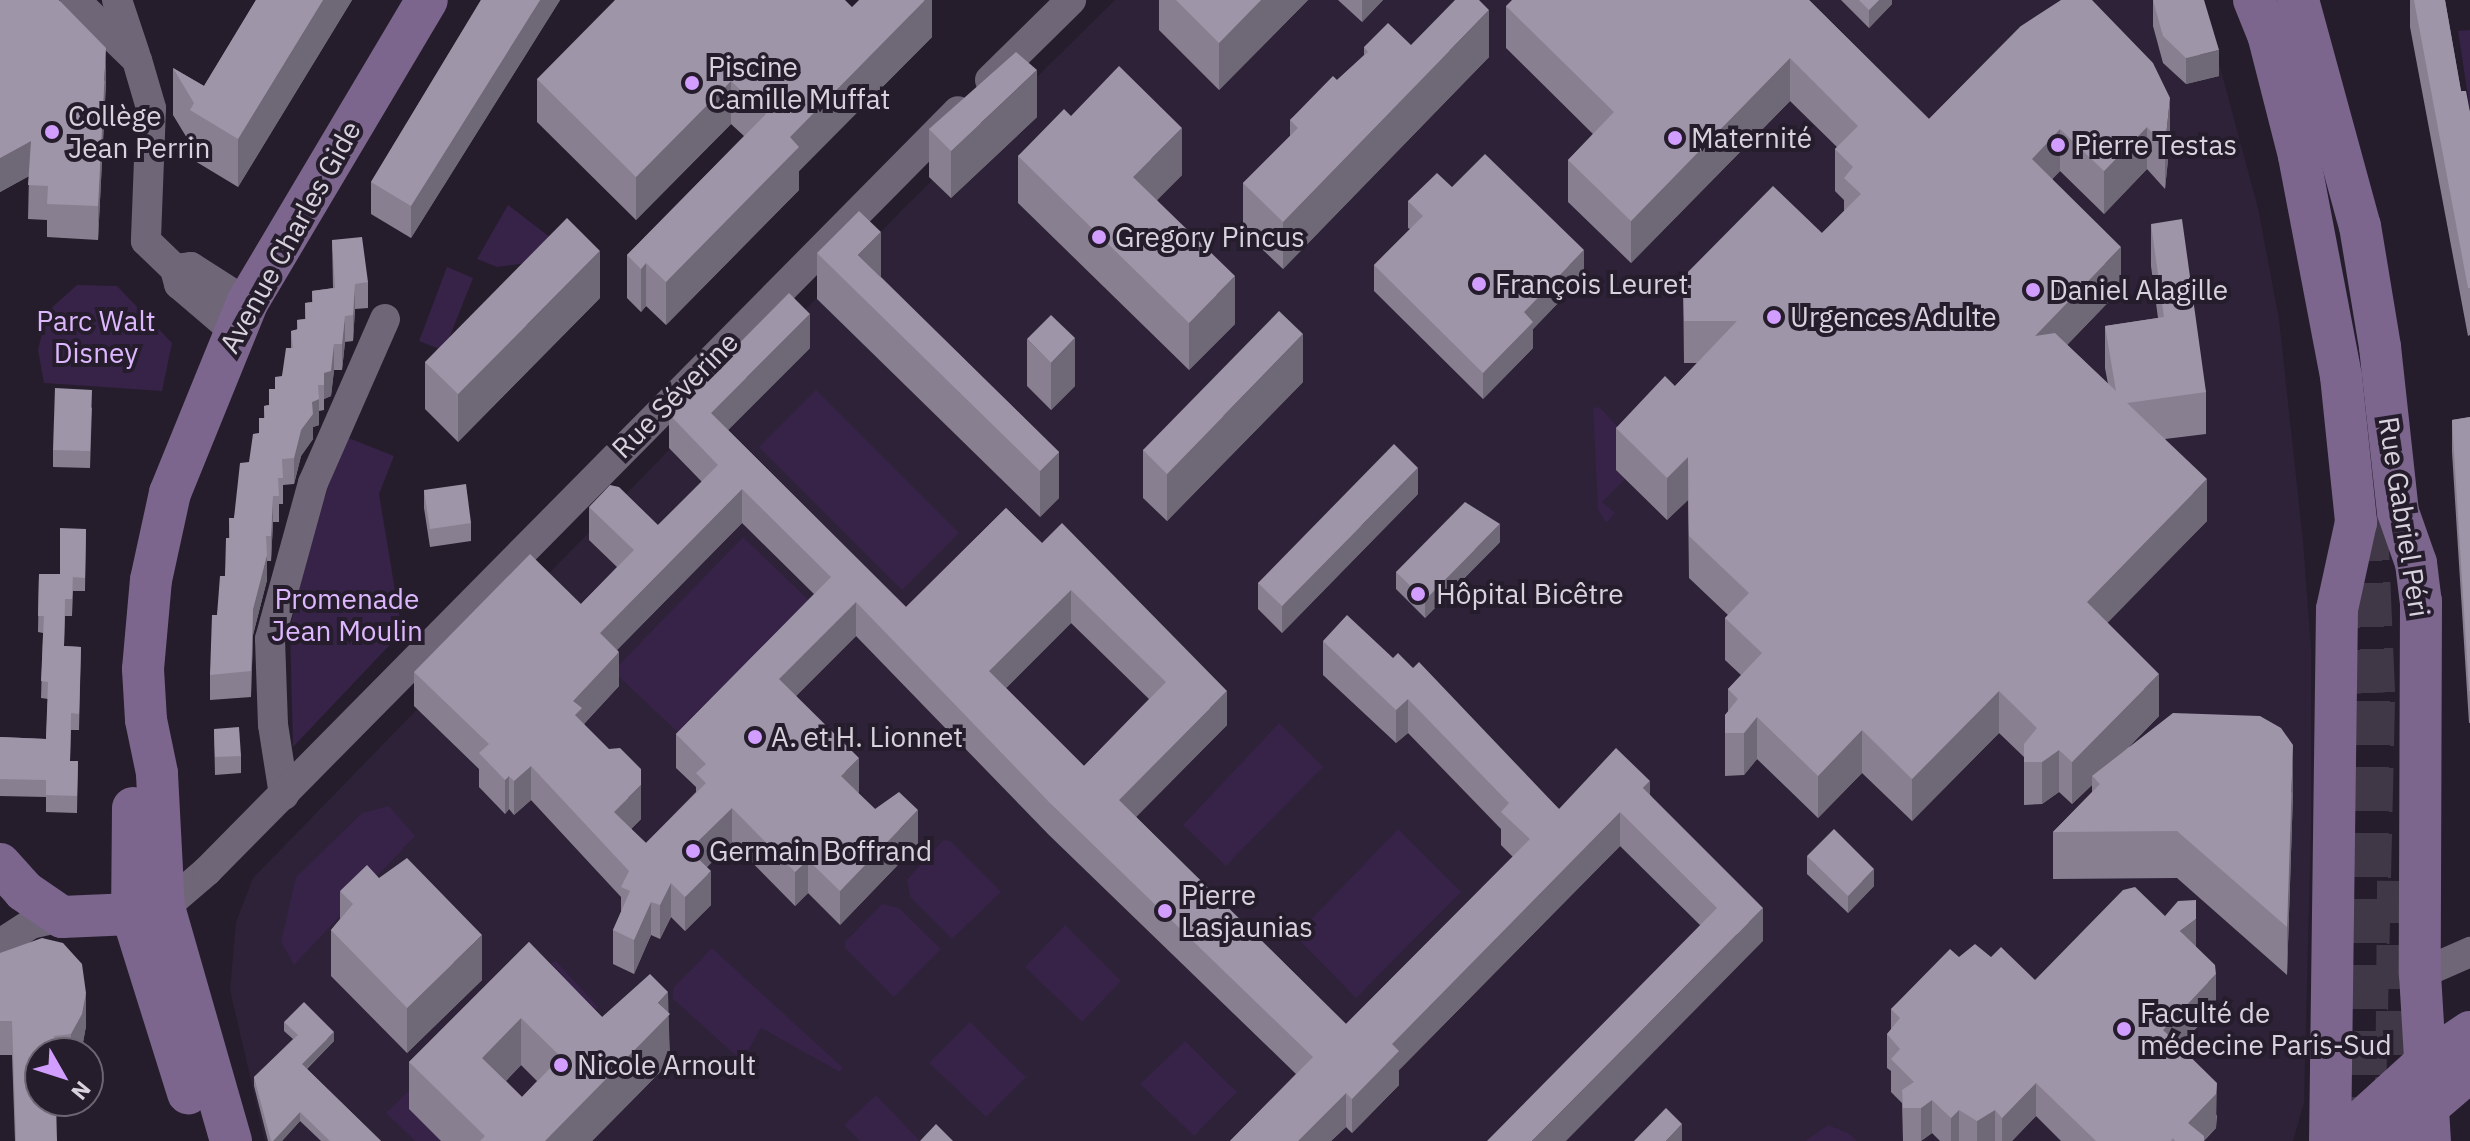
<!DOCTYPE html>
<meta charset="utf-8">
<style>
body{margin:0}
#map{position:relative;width:2470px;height:1141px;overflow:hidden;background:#251d2c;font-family:"IBM Plex Sans",sans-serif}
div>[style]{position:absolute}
.built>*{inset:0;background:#2d2237}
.green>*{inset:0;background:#372248}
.highway-tunnel>*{height:44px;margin-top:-22px;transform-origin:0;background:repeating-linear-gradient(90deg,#403846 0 44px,transparent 0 66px)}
.street>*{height:30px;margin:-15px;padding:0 15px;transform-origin:15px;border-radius:15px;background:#6f6678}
.secondary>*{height:42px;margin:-21px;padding:0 21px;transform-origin:21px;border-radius:21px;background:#7c668e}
.wall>*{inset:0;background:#888090}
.shaded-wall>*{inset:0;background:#6f6876}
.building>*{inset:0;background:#9e95a8}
.dots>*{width:22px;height:22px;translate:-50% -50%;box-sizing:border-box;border:4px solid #251d2c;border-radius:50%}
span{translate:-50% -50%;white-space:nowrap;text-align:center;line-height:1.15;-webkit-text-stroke:8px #251d2c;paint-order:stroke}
.poi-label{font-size:28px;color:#d7d2dc}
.left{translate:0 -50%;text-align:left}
.street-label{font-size:28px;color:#d7d2dc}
.park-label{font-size:28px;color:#ddb7fe}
.north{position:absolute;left:24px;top:1037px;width:80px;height:80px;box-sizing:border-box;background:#251d2c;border:2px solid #6c6572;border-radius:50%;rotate:129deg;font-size:22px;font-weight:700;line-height:32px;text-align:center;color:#d7d2dc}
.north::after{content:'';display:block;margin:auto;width:28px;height:36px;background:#d19dfe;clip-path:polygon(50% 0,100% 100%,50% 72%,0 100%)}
</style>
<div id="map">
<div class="built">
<i style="clip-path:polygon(1115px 0,2202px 0,2258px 208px,2279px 319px,2303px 541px,2311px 648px,2311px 826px,2304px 1103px,2293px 1141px,265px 1141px,230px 990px,236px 922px,253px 878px,903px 209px)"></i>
</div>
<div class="green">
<i style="clip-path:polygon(2470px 30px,2470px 109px,2458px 31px)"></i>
<i style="clip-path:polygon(508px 205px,555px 241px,527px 263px,497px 267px,477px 259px)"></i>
<i style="clip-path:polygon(447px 267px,473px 278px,444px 351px,419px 341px)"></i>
<i style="clip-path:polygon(77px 285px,117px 286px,172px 343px,162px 391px,44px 383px,38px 350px,47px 312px)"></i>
<i style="clip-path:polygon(816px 390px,959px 533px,902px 590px,759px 447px)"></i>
<i style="clip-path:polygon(1599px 407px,1638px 447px,1616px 470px,1625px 479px,1602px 502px,1615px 513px,1606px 523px,1598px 510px,1593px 408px)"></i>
<i style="clip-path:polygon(346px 437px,394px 456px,379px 494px,402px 632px,293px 747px,290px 628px,313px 528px)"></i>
<i style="clip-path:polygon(743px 537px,819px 610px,688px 742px,613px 671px)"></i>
<i style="clip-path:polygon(1279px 723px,1323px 767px,1226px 866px,1183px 825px)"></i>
<i style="clip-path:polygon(389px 806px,415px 836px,294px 965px,281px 942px,296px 877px,362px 813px)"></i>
<i style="clip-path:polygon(1398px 829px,1461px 892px,1356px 998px,1295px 936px)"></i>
<i style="clip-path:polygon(943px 840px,950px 841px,1001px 892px,952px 939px,910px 897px,907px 880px)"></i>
<i style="clip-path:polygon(882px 904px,899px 908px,941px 949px,894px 997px,845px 948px,845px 942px)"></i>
<i style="clip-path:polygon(1065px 925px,1121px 981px,1082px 1022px,1025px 967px)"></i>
<i style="clip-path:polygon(712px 948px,843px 1068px,840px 1072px,761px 1028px,742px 1061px,673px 999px,673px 988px)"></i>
<i style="clip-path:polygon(556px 961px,598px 1007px,578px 1029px,528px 988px,443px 1141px,415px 1141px,386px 1113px,524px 976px)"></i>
<i style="clip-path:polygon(970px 1022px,1026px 1077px,986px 1117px,929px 1063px)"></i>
<i style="clip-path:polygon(1185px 1041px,1237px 1092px,1194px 1136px,1140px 1084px)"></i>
<i style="clip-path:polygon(876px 1095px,920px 1141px,860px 1141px,844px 1125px)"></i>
<i style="clip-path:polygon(1828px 1125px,1848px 1133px,1857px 1141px,1805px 1141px)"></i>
</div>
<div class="highway-tunnel">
<i style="left:2397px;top:1121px;width:240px;rotate:-89.5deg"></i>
<i style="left:2363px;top:1141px;width:448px;rotate:-88.7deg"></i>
<i style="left:2373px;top:693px;width:193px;rotate:-92.4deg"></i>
</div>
<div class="street">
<i style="left:75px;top:0;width:86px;rotate:44.1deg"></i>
<i style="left:137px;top:60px;width:50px;rotate:73.7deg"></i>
<i style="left:151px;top:108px;width:133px;rotate:92.2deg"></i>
<i style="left:146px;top:241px;width:40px;rotate:44deg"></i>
<i style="left:117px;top:0;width:57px;rotate:71.6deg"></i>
<i style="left:990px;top:80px;width:114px;rotate:-44.6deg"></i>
<i style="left:175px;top:269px;width:16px;rotate:75deg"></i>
<i style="left:179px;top:284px;width:72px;rotate:40.5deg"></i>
<i style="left:175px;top:269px;width:16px;rotate:-7deg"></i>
<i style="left:191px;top:267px;width:67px;rotate:32.7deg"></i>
<i style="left:284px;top:795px;width:71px;rotate:-98.9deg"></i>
<i style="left:273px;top:725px;width:86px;rotate:-92deg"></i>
<i style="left:270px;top:639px;width:162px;rotate:-74.6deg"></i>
<i style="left:313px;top:483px;width:179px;rotate:-66.3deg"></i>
<i style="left:150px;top:911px;width:14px;rotate:-12deg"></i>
<i style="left:164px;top:908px;width:57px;rotate:-40.7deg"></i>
<i style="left:207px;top:871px;width:1068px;rotate:-45.34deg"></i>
<i style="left:0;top:944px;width:37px;rotate:-33deg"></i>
<i style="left:31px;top:924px;width:32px;rotate:-13deg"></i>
<i style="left:2420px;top:974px;width:55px;rotate:-23.7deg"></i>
</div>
<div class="secondary">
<i style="left:2254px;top:0;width:37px;rotate:68deg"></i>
<i style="left:2268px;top:34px;width:126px;rotate:75.7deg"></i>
<i style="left:2299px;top:156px;width:224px;rotate:79.2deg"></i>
<i style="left:2341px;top:376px;width:147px;rotate:84.1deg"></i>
<i style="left:2356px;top:522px;width:89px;rotate:102.3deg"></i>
<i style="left:2337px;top:609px;width:532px;rotate:90.75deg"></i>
<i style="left:2298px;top:0;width:234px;rotate:74.7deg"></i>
<i style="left:2360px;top:226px;width:123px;rotate:80.6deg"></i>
<i style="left:2380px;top:347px;width:166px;rotate:83.8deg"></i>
<i style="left:2398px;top:512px;width:54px;rotate:70.6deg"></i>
<i style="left:2416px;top:563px;width:38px;rotate:83deg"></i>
<i style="left:2421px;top:601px;width:373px;rotate:90.2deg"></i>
<i style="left:2420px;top:974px;width:167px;rotate:86.6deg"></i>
<i style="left:133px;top:808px;width:106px;rotate:90.5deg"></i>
<i style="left:132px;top:914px;width:188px;rotate:72.6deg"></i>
<i style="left:0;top:864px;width:36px;rotate:48deg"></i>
<i style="left:24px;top:891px;width:46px;rotate:34.4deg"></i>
<i style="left:62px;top:917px;width:70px;rotate:-2.5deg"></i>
<i style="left:231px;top:1141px;width:242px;rotate:-106deg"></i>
<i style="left:164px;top:908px;width:135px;rotate:-93deg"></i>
<i style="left:157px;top:773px;width:54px;rotate:-101.7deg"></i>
<i style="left:146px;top:720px;width:51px;rotate:-93.4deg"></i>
<i style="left:143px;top:669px;width:89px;rotate:-84.9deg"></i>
<i style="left:151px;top:580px;width:89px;rotate:-77.7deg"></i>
<i style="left:170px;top:493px;width:205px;rotate:-67.9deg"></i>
<i style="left:247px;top:303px;width:352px;rotate:-59.3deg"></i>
<i style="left:2339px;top:1141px;width:119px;rotate:-42.3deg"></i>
<i style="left:2427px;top:1061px;width:52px;rotate:-34deg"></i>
<i style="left:2388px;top:1141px;width:108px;rotate:-40.5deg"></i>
</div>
<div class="wall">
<i style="clip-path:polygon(0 0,106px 82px,98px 240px,47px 237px,47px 220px,28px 219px,29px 176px,0 192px)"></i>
<i style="clip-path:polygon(256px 0,352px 0,238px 187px,190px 158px,190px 143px,173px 115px,173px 68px,204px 86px)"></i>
<i style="clip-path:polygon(481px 0,560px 0,411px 238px,371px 214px,371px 182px)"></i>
<i style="clip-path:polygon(932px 0,932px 37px,799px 171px,799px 190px,666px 325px,646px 306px,641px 312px,627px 298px,627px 255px,744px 136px,731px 124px,636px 220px,537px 122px,537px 79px,852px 7px)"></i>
<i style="clip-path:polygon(1159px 0,1308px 0,1219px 90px,1159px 30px)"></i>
<i style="clip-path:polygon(1338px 0,1383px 0,1362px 22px)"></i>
<i style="clip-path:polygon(1809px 0,1929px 119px,2021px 26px,2170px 140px,2165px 189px,2147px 169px,2104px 214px,2060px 171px,2052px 179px,2121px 289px,2067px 345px,2108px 384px,2105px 368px,2105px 326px,2158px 318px,2151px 266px,2151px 224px,2206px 392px,2206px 434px,2165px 439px,2207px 521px,2107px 622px,2159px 716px,2129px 747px,2293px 793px,2287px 975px,2177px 878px,2053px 879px,2053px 832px,2092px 792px,2092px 785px,2072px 804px,2059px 792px,2042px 804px,2024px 805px,2024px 757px,1999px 733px,1912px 821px,1862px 773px,1818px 818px,1757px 759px,1744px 775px,1725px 776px,1725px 715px,1728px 712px,1728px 689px,1741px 675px,1725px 660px,1725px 618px,1728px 615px,1689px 578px,1688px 500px,1667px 520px,1616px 470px,1616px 428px,1675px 386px,1697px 363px,1684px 363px,1683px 277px,1822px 233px,1844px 211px,1844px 200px,1835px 191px,1835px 149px,1837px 147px,1790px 101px,1631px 263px,1568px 202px,1568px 160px,1593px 134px,1506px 48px,1506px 6px)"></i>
<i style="clip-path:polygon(1841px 0,1892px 0,1892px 4px,1869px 28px)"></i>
<i style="clip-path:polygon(2153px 0,2219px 76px,2186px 84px,2163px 63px,2153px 26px)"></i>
<i style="clip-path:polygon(2410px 0,2445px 0,2461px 91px,2470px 112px,2470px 335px,2468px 336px,2410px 27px)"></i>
<i style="clip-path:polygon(1411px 45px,1489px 57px,1283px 269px,1243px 231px,1243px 183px,1290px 136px,1290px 120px,1337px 80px,1364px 55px,1364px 47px)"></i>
<i style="clip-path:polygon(1071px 116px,1182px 175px,1157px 200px,1235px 324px,1189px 370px,1018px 203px,1018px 156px)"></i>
<i style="clip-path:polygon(1037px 117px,951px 198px,929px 177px,929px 129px)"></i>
<i style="clip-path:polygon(1452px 187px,1584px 276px,1533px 329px,1533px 348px,1483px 399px,1374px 291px,1374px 265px,1410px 229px,1408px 228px,1408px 201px)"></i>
<i style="clip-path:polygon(332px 240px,368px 282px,368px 308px,355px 309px,353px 341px,345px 342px,342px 370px,334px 370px,331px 396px,324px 399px,324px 410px,319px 411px,319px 425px,313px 427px,313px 439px,301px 456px,294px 484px,283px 485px,283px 504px,279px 504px,279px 522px,273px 522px,271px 561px,267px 561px,267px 580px,253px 635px,251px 697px,210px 700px,210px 675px,217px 615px,225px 576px,229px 538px,229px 518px,234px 518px,249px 462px,259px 433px,259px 418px,264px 418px,264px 406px,269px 405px,275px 389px,282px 376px,291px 348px,291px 331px,297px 330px,297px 320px,305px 319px,305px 303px,312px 302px,312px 291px,333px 288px)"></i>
<i style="clip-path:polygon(817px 253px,881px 277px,1059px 452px,1059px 498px,1040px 517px,817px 299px)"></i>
<i style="clip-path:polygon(600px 298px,458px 442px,425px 409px,425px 362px)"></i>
<i style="clip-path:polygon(1027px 339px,1075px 386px,1051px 410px,1027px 386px)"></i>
<i style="clip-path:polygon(evenodd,810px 348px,728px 430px,906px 607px,1006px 508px,1227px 725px,1136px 817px,1346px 1024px,1513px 857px,1501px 845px,1501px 829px,1408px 733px,1396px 743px,1323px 675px,1323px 641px,1393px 658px,1413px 668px,1559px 809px,1650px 795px,1763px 941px,1700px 925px,1620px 846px,1399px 1070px,1399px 1085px,1352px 1133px,1346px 1127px,1331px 1141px,1230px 1141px,1296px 1074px,1049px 835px,856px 636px,796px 696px,859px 792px,858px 793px,875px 809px,918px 844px,840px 925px,808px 893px,795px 906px,732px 842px,707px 867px,711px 905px,685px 931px,671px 917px,660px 939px,651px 935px,634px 974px,613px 964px,613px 930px,621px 912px,621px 897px,531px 800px,514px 815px,509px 809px,505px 814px,479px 787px,479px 769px,414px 706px,414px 672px,581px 604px,617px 567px,589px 540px,589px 507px,658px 525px,702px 482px,669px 448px,669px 414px,810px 348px,742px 523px,814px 594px,676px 734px,676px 768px,696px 787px,696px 792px,646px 843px,631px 829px,641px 819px,584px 724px,619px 686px,617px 650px,742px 523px,810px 348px,1071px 623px,1149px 699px,1084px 766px,1006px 688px,1071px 623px)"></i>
<i style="clip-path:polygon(1303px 382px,1167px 521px,1143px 498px,1143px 450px)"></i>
<i style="clip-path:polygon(92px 407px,90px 468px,53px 467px,53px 450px)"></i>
<i style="clip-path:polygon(2470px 417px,2470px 723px,2469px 723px,2452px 452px,2452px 420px)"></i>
<i style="clip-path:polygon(424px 490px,471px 523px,471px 541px,430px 547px,424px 508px)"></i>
<i style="clip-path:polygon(1418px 494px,1282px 633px,1258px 609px,1258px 583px)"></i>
<i style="clip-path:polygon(86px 529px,85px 591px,73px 591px,72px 616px,65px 616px,64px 646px,81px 647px,79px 730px,71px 730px,70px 761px,78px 761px,77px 813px,46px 812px,46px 797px,0 796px,0 737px,46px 739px,48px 699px,41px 698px,43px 633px,38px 632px,39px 574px,60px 574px)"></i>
<i style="clip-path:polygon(1500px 542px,1425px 618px,1396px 589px,1396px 572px)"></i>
<i style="clip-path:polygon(214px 729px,241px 756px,241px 773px,215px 775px)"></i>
<i style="clip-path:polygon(1807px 856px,1874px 886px,1848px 913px,1807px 874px)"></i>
<i style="clip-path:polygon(340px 891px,482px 980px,407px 1053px,331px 976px,331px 930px,340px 919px)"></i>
<i style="clip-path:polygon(evenodd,529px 942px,602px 1017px,668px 1013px,670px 1062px,592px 1141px,441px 1141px,409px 1109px,409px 1062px,529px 942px,521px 1065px,537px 1081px,522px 1097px,506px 1081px,521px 1065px)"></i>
<i style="clip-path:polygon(2196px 947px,2216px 1007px,2179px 1046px,2217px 1116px,2216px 1128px,2204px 1141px,2061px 1141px,2036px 1116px,2012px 1141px,1940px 1141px,1932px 1133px,1921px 1141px,1903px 1141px,1902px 1103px,1891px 1092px,1891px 1071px,1887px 1068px,1887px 1034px,1891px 1030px,1891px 1009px,1959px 957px,1991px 957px,2035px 980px)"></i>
<i style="clip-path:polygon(0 953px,86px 1026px,82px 1048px,79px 1053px,40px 1053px,57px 1141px,15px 1141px,12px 1055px,0 1055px)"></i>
<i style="clip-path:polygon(284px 1022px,334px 1041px,307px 1069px,381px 1141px,321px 1141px,300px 1121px,282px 1141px,268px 1141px,254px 1086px,254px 1077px,293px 1039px,284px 1031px)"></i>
</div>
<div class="shaded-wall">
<i style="clip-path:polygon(323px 0,352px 0,238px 187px,238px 139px)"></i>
<i style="clip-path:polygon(540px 0,560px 0,411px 238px,411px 206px)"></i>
<i style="clip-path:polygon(925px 0,932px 0,932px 37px,799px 171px,799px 190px,666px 325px,666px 282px,790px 137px)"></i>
<i style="clip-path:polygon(1261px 0,1308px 0,1219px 90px,1219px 43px)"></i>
<i style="clip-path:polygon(1362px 0,1383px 0,1362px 22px)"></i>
<i style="clip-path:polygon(1879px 0,1892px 0,1892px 4px,1869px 28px,1869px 10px)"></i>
<i style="clip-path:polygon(1489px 10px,1489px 57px,1283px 269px,1283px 222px)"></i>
<i style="clip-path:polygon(106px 48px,106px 82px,98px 240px,98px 206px)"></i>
<i style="clip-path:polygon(2219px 50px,2219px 76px,2186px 84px,2186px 58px)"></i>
<i style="clip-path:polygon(1790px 58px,1790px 101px,1631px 263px,1631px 221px)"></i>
<i style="clip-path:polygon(1037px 70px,1037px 117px,951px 198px,951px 151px)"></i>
<i style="clip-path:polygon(731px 81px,731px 124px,636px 220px,636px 177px)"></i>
<i style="clip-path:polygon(2170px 98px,2170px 140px,2165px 189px,2165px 146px)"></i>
<i style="clip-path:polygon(2147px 127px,2147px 169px,2104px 214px,2104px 171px)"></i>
<i style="clip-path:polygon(1182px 128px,1182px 175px,1133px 224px,1133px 177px)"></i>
<i style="clip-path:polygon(2060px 129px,2060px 171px,2032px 201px,2032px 159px)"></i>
<i style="clip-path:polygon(31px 141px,31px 175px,0 192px,0 158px)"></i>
<i style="clip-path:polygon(881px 232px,881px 278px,858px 255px)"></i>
<i style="clip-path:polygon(2121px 247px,2121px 289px,2035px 378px,2035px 336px)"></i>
<i style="clip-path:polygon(1584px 250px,1584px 276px,1533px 329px,1533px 348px,1483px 399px,1483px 373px,1524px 312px)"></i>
<i style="clip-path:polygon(600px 251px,600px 298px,458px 442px,458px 394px)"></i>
<i style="clip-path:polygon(646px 263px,646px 306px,641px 312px,641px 269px)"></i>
<i style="clip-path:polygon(1235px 276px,1235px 324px,1189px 370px,1189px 323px)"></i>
<i style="clip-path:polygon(355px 284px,355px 309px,353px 341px,353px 315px)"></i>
<i style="clip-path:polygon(810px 314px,810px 348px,711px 447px,711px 413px)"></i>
<i style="clip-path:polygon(345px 316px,345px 342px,342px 370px,342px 344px)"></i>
<i style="clip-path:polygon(1303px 334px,1303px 382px,1167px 521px,1167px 474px)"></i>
<i style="clip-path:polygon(1075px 338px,1075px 386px,1051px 410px,1051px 363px)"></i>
<i style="clip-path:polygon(334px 344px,334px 370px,331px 396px,324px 399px,324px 373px)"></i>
<i style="clip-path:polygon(319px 399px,319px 425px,313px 427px,313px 439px,301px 456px,294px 484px,294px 458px,301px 430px,312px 402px)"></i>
<i style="clip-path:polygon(1059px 452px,1059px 498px,1040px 517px,1040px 471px)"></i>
<i style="clip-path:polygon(1688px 457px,1688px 500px,1667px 520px,1667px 478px)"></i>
<i style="clip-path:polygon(1418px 468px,1418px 494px,1282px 633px,1282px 606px)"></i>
<i style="clip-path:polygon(2207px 479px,2207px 521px,2087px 644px,2087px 602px)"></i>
<i style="clip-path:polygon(742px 489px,742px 523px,600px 667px,600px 633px)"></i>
<i style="clip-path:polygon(273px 496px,273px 522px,271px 561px,271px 536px)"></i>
<i style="clip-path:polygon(1500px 524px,1500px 542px,1425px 618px,1425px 600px)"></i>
<i style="clip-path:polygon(267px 555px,267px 580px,253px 635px,251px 697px,253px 609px)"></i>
<i style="clip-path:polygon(1071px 590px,1071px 623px,989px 705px,989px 671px)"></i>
<i style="clip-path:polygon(856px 602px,856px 636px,779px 713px,779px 679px)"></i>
<i style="clip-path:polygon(619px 652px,619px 686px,582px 726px,575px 749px,573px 701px)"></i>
<i style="clip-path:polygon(2159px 674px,2159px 716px,2096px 780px,2092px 776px,2092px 785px,2072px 804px,2072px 762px)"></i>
<i style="clip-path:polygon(1227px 691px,1227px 725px,1119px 834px,1119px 800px)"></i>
<i style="clip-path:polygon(1999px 691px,1999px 733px,1912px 821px,1912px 779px)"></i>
<i style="clip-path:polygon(1408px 699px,1408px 733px,1396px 743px,1396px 710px)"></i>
<i style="clip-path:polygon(1757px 717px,1757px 759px,1744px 775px,1744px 733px)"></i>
<i style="clip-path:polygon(1862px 730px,1862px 773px,1818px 818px,1818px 776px)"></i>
<i style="clip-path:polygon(2293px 745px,2293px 793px,2287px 975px,2287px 927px)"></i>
<i style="clip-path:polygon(2059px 750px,2059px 792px,2042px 804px,2042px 762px)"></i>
<i style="clip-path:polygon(859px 758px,859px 792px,841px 810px,841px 776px)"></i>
<i style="clip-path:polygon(531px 766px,531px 800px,514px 815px,514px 781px)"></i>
<i style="clip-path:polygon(509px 776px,509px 809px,505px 814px,505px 780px)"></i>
<i style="clip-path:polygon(1650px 781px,1650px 815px,1643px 788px)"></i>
<i style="clip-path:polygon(641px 785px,641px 819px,614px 846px,614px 812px)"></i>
<i style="clip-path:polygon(732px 808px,732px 842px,689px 884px,689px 850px)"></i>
<i style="clip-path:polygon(918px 810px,918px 844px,840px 925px,840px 891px)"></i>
<i style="clip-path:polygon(1620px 812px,1620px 846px,1399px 1070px,1399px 1085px,1352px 1133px,1352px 1099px,1392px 1044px)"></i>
<i style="clip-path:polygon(808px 860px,808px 893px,795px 906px,795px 872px)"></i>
<i style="clip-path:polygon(1874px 869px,1874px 886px,1848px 913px,1848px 896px)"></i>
<i style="clip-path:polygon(711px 871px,711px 905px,685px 931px,685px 897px)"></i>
<i style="clip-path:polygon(671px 883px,671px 917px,660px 939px,660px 905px)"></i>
<i style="clip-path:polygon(651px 902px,651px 935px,634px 974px,634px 940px)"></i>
<i style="clip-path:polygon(1763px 908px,1763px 941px,1566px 1141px,1532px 1141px)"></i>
<i style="clip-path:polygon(2196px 919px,2196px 952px,2180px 931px)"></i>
<i style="clip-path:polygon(482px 935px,482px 980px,407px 1053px,407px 1008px)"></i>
<i style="clip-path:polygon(2216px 974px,2216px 1007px,2163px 1064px,2163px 1030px)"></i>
<i style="clip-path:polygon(668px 992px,670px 1062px,592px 1141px,545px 1141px,658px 1003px)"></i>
<i style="clip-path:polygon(86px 993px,86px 1026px,82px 1048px,79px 1053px,71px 1053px,71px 1034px)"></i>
<i style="clip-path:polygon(521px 1018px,521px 1065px,482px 1105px,482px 1058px)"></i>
<i style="clip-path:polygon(334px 1032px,334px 1041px,302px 1073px,302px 1064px)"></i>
<i style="clip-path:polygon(2036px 1083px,2036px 1116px,2012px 1141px,2002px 1141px,2002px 1118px)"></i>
<i style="clip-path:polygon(2217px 1083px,2216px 1128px,2203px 1141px,2188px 1123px)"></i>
<i style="clip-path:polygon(1346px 1093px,1346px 1127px,1331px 1141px,1298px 1141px)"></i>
<i style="clip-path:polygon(1932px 1100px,1932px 1133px,1921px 1141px,1921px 1108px)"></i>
<i style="clip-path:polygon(1959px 1110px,1959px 1141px,1951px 1141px,1951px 1118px)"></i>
<i style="clip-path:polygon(1995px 1110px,1995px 1141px,1977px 1141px,1977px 1121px)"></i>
<i style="clip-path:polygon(300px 1112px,300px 1121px,282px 1141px,273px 1141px)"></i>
<i style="clip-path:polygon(1682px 1124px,1682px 1141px,1666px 1141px)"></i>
</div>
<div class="building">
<i style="clip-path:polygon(0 0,59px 0,106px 48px,98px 206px,47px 204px,48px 186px,28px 185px,31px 141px,0 158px)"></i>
<i style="clip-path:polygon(256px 0,323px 0,238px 139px,190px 110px,194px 103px,173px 68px,204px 86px)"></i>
<i style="clip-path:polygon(481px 0,540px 0,411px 206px,371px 182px)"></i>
<i style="clip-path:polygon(615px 0,845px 0,852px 7px,859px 0,925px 0,790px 137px,799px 147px,666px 282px,646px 263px,641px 269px,627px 255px,766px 114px,731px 81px,636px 177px,537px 79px)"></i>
<i style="clip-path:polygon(1176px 0,1261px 0,1219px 43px)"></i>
<i style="clip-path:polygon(1455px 0,1479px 0,1489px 10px,1283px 222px,1243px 183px,1298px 128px,1290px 120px,1333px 76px,1337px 80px,1368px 52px,1364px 47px,1388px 23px,1411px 45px)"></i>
<i style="clip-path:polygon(1512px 0,1809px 0,1929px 119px,2021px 26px,2061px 0,2092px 0,2153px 63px,2170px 98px,2165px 146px,2147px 127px,2104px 171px,2060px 129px,2032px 159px,2121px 247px,2035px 336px,2055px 333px,2116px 391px,2105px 326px,2164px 317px,2151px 224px,2182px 219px,2206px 392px,2127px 403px,2207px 479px,2087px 602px,2159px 674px,2072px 762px,2059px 750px,2042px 762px,2024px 762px,2024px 744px,2037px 728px,1999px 691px,1912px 779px,1862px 730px,1818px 776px,1757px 717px,1744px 733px,1725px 733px,1725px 715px,1738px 699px,1728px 689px,1762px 653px,1725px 618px,1749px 593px,1689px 536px,1688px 457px,1667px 478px,1616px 428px,1665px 376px,1675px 386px,1737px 321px,1684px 321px,1683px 277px,1773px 186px,1822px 233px,1861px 194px,1844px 178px,1853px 167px,1835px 149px,1858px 126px,1790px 58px,1631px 221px,1568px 160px,1614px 112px,1506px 6px)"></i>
<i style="clip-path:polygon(1859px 0,1879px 0,1869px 10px)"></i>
<i style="clip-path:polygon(2153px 0,2204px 0,2219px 50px,2186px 58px,2163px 36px)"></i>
<i style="clip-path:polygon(2414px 0,2445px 0,2461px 91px,2466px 91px,2470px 112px,2470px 288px,2468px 288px)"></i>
<i style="clip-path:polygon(1016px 52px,1037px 70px,951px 151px,929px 129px)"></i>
<i style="clip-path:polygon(1119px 66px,1182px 128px,1133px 177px,1235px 276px,1189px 323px,1018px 156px,1064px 109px,1071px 116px)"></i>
<i style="clip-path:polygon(1485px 154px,1584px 250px,1524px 312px,1533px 322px,1483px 373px,1374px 265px,1423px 216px,1408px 201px,1437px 173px,1452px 187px)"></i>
<i style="clip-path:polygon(859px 211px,881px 232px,858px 255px,1059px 452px,1040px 471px,817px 253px)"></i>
<i style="clip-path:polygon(567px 218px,600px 251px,458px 394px,425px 362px)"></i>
<i style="clip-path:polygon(362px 237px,368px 282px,355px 284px,353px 315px,345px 316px,342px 344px,334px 344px,331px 371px,324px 373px,324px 385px,318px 385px,319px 399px,312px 402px,313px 414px,301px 430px,294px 458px,282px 459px,283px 478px,278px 478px,279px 496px,273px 496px,271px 536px,266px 536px,267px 555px,253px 609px,251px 671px,210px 675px,212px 615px,217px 615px,220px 576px,225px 576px,226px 538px,230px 538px,229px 518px,234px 518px,240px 463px,249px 462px,253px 434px,259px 433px,259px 418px,265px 418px,264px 406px,269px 405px,269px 389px,275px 389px,275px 377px,282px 376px,286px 348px,293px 348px,291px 331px,298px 329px,297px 320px,306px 319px,305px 303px,313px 302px,312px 291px,335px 288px,332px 240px)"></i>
<i style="clip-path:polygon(evenodd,789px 293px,810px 314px,711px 413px,906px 607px,1006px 508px,1042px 543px,1062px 523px,1227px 691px,1119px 800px,1346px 1024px,1530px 839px,1501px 812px,1509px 803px,1408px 699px,1396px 710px,1323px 641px,1347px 615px,1393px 658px,1398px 653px,1413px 668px,1419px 662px,1559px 809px,1616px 748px,1650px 781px,1643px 788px,1763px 908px,1532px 1141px,1487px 1141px,1717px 908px,1620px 812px,1392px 1044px,1399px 1051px,1352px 1099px,1346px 1093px,1298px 1141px,1230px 1141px,1313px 1057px,1049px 802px,856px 602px,779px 679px,859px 758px,841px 776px,875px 809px,899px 792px,918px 810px,840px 891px,808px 860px,795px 872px,732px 808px,689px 850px,711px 871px,685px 897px,671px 883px,660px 905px,651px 902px,634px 940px,613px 930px,630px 891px,621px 887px,629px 871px,531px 766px,514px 781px,509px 776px,505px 780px,479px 753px,489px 744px,414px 672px,530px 554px,581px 604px,634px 550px,589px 507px,610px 485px,619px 487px,658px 525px,718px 465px,669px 414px,789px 293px,742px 489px,831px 577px,676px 734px,706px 764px,696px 773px,706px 783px,646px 843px,614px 812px,641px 785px,641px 769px,620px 748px,609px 749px,575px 715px,582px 708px,573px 701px,619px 652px,600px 633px,742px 489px,789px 293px,1071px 590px,1166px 682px,1084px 766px,989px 671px,1071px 590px)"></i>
<i style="clip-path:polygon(1279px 311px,1303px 334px,1167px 474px,1143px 450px)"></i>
<i style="clip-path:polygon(1051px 315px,1075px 338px,1051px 363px,1027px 339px)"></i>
<i style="clip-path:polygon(55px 388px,92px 390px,90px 451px,53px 450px)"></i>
<i style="clip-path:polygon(2470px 417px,2470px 691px,2469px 691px,2452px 420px)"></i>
<i style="clip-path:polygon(1394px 444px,1418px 468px,1282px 606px,1258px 583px)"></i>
<i style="clip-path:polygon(466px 484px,471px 523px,430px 529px,424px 490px)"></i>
<i style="clip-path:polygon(1465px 502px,1500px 524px,1425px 600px,1396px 572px)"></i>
<i style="clip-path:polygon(60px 528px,86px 529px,85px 578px,73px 577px,73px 574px,60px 574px)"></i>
<i style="clip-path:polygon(39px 574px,73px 574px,72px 599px,65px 599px,64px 646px,81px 647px,79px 714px,71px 713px,70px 761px,78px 761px,77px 796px,46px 795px,46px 780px,0 779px,0 737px,46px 739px,48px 682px,41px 681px,44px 616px,38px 616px)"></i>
<i style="clip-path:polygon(2173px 713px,2260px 716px,2281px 728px,2293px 745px,2287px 927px,2177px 831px,2053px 832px,2100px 784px,2092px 776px)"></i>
<i style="clip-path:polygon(239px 727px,241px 756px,215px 757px,214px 729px)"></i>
<i style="clip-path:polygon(1834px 829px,1874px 869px,1848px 896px,1807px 856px)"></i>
<i style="clip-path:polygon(407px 858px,482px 935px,407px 1008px,331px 930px,353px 904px,340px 891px,367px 865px,379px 878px)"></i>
<i style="clip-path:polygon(2135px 887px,2165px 916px,2178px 901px,2196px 900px,2196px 919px,2180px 931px,2215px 965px,2216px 974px,2163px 1030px,2217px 1083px,2216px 1094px,2188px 1123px,2204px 1136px,2204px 1141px,2175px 1141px,2173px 1138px,2171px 1141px,2096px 1141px,2036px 1083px,2002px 1118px,1995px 1110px,1977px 1121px,1959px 1110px,1951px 1118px,1932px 1100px,1921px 1108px,1903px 1108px,1902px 1090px,1914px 1082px,1891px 1059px,1900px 1049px,1887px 1034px,1900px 1018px,1891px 1009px,1950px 949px,1959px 957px,1975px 944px,1991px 957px,2001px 947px,2035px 980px,2123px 890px)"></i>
<i style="clip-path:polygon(42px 938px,63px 943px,82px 964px,86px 993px,82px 1014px,71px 1034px,54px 1036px,54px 1053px,40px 1053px,40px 1101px,56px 1101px,57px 1141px,16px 1141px,12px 1021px,0 1021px,0 953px)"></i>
<i style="clip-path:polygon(evenodd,529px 942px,602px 1017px,650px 974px,668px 992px,658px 1003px,670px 1014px,545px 1141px,480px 1141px,485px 1136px,409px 1062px,529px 942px,521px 1018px,561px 1057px,522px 1097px,482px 1058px,521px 1018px)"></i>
<i style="clip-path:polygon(304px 1002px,334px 1032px,302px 1064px,381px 1141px,330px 1141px,300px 1112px,273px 1141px,271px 1141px,254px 1077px,298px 1035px,284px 1022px)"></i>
<i style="clip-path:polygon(1666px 1108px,1682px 1124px,1666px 1141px,1634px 1141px)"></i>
<i style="clip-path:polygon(936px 1124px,953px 1141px,920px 1141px)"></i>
</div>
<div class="dots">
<i style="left:692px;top:83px;background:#d19dfe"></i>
<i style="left:52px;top:132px;background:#d19dfe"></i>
<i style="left:1675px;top:138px;background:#d19dfe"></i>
<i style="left:2058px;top:145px;background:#d19dfe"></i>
<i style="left:1099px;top:237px;background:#d19dfe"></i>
<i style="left:1479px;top:284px;background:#d19dfe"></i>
<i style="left:2033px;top:290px;background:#d19dfe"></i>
<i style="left:1774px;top:317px;background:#d19dfe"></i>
<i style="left:1418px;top:594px;background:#d19dfe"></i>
<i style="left:755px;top:737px;background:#d19dfe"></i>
<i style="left:693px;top:851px;background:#d19dfe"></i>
<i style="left:1165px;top:911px;background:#d19dfe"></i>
<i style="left:2124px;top:1029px;background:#d19dfe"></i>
<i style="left:561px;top:1065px;background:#d19dfe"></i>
</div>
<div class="poi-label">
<span class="left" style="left:708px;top:83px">Piscine<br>Camille Muffat</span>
<span class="left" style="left:68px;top:132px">Collège<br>Jean Perrin</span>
<span class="left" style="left:1691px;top:138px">Maternité</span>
<span class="left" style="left:2074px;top:145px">Pierre Testas</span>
<span class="left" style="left:1115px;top:237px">Gregory Pincus</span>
<span class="left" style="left:1495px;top:284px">François Leuret</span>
<span class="left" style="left:2049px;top:290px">Daniel Alagille</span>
<span class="left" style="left:1790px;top:317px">Urgences Adulte</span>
<span class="left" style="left:1436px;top:594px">Hôpital Bicêtre</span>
<span class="left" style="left:771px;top:737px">A. et H. Lionnet</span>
<span class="left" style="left:709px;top:851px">Germain Boffrand</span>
<span class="left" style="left:1181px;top:911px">Pierre<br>Lasjaunias</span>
<span class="left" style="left:2140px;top:1029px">Faculté de<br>médecine Paris-Sud</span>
<span class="left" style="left:577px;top:1065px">Nicole Arnoult</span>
</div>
<div class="street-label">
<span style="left:290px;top:237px;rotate:-61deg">Avenue Charles Gide</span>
<span style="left:675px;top:395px;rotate:-45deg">Rue Séverine</span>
<span style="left:2404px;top:517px;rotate:81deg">Rue Gabriel Péri</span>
</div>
<div class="park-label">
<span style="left:96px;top:337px">Parc Walt<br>Disney</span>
<span style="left:347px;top:615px">Promenade<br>Jean Moulin</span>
</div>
<div class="north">N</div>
</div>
